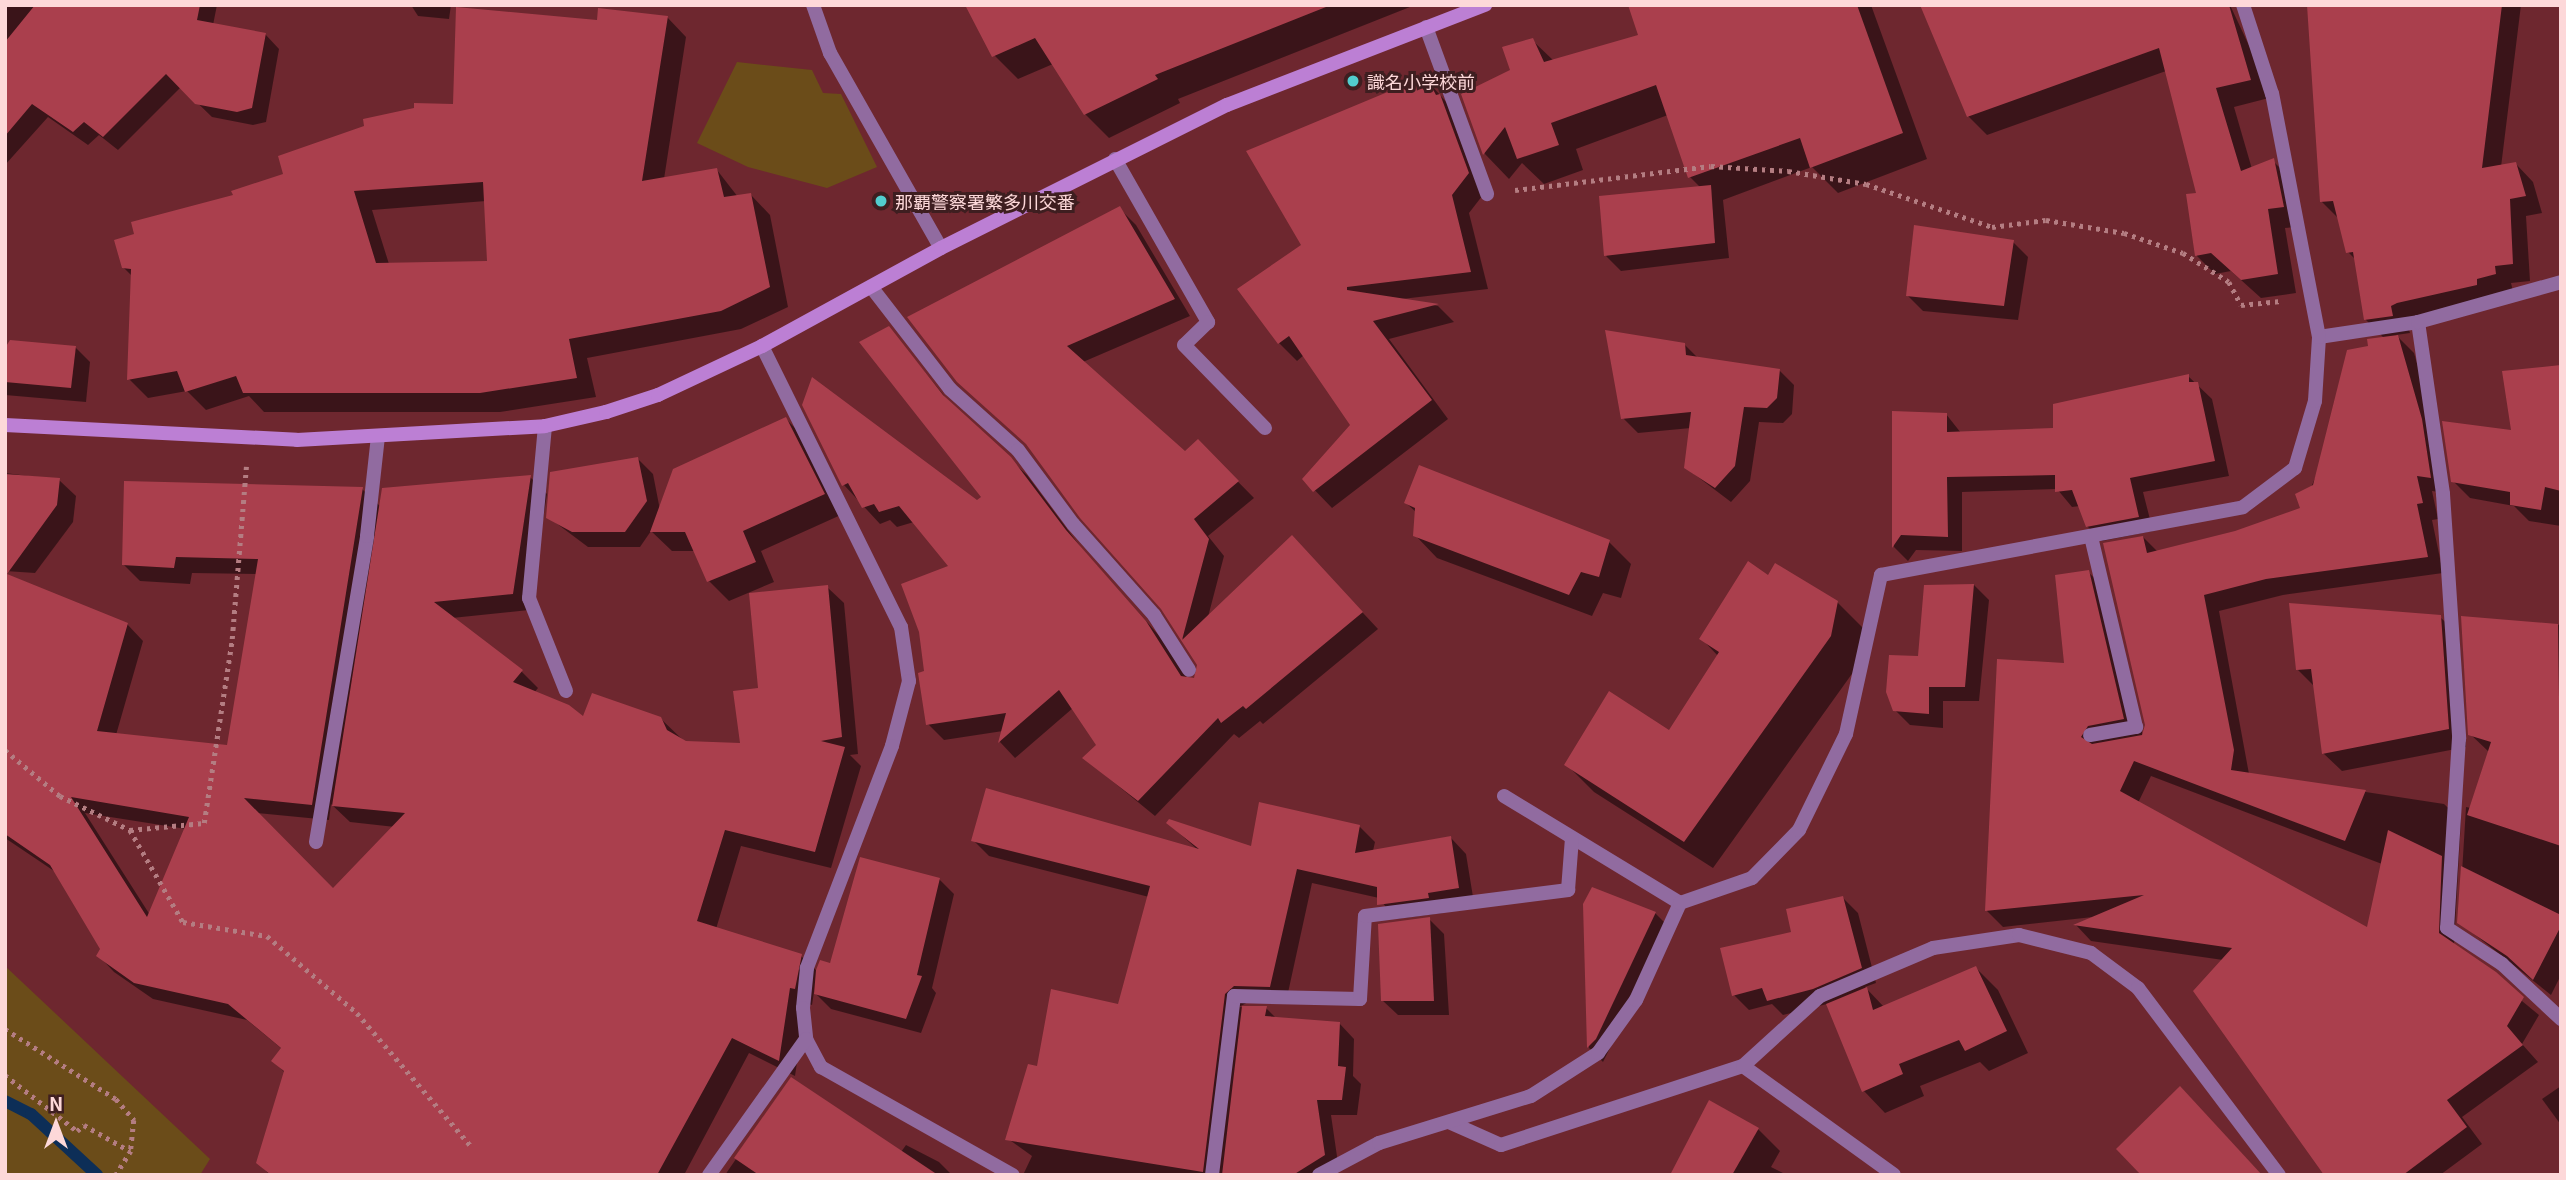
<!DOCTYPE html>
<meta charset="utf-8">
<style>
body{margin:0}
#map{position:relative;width:2566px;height:1180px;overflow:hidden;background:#6e272f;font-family:Georgia,"Noto Sans JP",serif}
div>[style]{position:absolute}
.green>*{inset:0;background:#6b4c19}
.shadow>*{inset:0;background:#0007}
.stream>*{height:12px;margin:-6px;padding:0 6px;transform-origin:6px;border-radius:6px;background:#0d2e57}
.building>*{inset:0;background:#aa3f4d}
.path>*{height:4.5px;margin-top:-2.25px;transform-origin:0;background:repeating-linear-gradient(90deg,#b47d82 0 3.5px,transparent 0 8.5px)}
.street>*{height:14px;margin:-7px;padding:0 7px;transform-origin:7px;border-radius:7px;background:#916ba0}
.secondary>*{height:14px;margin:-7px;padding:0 7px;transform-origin:7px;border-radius:7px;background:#bc7fd4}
.dots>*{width:19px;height:19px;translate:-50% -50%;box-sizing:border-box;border:4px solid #3e1e20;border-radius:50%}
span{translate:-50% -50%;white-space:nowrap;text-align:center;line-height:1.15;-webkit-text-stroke:6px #3e1e20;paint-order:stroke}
.poi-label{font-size:18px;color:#fdd8d9}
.left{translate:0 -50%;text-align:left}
.frame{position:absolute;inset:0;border:7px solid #fdd8d9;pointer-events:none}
.north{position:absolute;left:21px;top:1089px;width:70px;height:70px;-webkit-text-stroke:5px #3e1e20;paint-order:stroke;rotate:0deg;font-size:19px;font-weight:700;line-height:28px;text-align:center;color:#fdd8d9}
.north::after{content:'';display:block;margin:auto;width:24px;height:32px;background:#fdd8d9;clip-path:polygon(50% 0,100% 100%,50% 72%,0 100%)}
</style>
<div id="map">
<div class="green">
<i style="clip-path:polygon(737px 62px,812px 70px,823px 93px,841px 94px,877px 167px,827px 188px,748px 167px,697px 143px)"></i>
<i style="clip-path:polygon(5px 966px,210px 1159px,200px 1175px,5px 1175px)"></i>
</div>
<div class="shadow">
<i style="clip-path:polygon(5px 5px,217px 5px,213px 25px,265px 34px,279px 49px,266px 122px,253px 125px,212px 117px,181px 87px,118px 150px,99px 135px,88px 145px,48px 117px,5px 165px)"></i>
<i style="clip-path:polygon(411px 5px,451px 5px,449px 19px,418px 16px)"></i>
<i style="clip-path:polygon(967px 5px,1415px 5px,1178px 99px,1180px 103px,1109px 138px,1085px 114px,1053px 64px,1018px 79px,994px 55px)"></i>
<i style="clip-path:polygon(1642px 5px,1871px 5px,1927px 159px,1838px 193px,1812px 167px,1723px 200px,1729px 258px,1621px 271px,1606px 256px,1700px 187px,1690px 177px,1668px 115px,1576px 149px,1583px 170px,1544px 184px,1522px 163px,1509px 179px,1485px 154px,1463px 95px,1512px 71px,1532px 40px,1554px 61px,1640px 36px)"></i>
<i style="clip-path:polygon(1922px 5px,2230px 5px,2259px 67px,2269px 98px,2234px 107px,2252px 169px,2274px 162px,2293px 181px,2302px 226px,2285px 228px,2296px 293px,2261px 298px,2231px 271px,2215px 274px,2197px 256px,2198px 194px,2166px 71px,1987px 135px,1968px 116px)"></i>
<i style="clip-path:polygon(evenodd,2309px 5px,2521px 5px,2501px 167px,2516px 164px,2533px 182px,2542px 213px,2526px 216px,2530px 281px,2511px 283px,2513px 291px,2407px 323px,2410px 333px,2396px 335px,2414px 353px,2438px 436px,2446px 493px,2432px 491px,2438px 519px,2432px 520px,2443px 573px,2283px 595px,2219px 611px,2249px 774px,2444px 804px,2461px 820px,2454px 945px,2539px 1015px,2522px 1044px,2538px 1062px,2462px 1117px,2482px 1144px,2440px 1175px,2326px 1175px,2223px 960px,2091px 941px,2076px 925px,2093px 917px,2003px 927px,1987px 911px,2066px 664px,2088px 572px,2105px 588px,2143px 736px,2147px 725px,2143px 537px,2158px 552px,2235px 533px,2302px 509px,2370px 347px,2385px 339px,2366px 320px,2356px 260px,2348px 252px,2339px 219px,2322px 202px,2309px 5px,2151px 776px,2382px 864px,2368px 930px,2138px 803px,2151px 776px)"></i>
<i style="clip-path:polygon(evenodd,667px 17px,686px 37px,664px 179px,717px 170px,738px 197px,751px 195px,770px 215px,788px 307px,741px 329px,587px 358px,596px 397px,500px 412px,264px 412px,249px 396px,206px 410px,187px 391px,148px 398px,129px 379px,132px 276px,123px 267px,235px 196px,454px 106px,598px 22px,667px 17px,486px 201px,489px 263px,389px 264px,372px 210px,486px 201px)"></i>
<i style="clip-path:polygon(1425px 78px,1448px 104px,1486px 191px,1469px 213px,1488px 289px,1402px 299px,1438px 306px,1454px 322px,1389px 339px,1448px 419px,1332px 508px,1304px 479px,1352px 425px,1304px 355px,1297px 361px,1279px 343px,1303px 245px)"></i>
<i style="clip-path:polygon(1120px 209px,1136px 225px,1190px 316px,1083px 362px,1185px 453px,1198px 441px,1254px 498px,1208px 536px,1224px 556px,1208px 617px,1308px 554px,1378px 629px,1263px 724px,1260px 721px,1239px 738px,1234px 734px,1155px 816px,1084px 758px,1098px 745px,1073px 708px,1015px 758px,1000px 742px,1003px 731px,944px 740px,928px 724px,950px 567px,914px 522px,897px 527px,890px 520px,880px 524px,844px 485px,804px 405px,977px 503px,983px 497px,889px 328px,954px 408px,1027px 475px,1082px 549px,1162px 639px,1187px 678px,1196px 680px,1199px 664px,1163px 608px,1031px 448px,976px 398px)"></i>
<i style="clip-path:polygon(2013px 242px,2028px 257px,2018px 320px,1923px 311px,1908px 296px)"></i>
<i style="clip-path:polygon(1684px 344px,1699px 359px,1779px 370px,1794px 385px,1792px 414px,1783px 423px,1759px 422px,1750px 481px,1731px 502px,1686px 468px,1691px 428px,1638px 433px,1623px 418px)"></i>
<i style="clip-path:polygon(75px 347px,90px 362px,86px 402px,5px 395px,5px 350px)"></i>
<i style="clip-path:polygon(2561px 371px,2561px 526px,2529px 521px,2514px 506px,2470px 498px,2453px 481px,2513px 432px)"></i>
<i style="clip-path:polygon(2188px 376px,2212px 399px,2229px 476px,2143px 492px,2153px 531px,2102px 541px,2087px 526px,2080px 506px,2072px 507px,2057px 489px,1962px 492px,1962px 551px,1916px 550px,1908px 561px,1894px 547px,1894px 413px,1946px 414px,1961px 433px,2055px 430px)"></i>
<i style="clip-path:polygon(786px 419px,806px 439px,843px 514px,761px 551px,774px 582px,729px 601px,709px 581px,695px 551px,672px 551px,651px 531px,640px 547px,588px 547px,548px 517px,638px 459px,653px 474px,660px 510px)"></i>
<i style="clip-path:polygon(5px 473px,59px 480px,76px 496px,73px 522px,35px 573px,5px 571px)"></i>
<i style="clip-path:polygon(evenodd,530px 477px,547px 494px,529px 610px,452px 618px,521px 671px,538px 688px,534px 693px,584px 719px,660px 718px,686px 743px,742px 745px,760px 689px,827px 587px,844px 603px,858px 754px,850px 755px,861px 766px,831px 868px,741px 846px,716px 929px,801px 956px,818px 972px,939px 879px,954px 894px,932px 988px,936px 993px,921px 1033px,831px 1009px,814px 992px,812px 1005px,806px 1003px,795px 1076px,749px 1053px,684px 1175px,270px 1175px,258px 1163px,285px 1073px,274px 1061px,282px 1049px,247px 1020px,153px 999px,114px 972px,98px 955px,102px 950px,57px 873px,5px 838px,5px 575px,127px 624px,143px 641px,116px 735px,228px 747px,257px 574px,192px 573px,190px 584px,140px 581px,123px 564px,362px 489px,381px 507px,530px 477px,331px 804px,350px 822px,395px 827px,333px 891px,257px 813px,329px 820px,331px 804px,530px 477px,85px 813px,186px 829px,150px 915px,85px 813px)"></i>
<i style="clip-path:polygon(1406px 503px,1609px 542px,1631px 564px,1621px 598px,1603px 593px,1592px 616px,1437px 558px,1415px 535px,1417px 513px)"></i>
<i style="clip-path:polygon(1768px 577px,1837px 602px,1865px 630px,1859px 664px,1713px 868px,1594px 792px,1566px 764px,1670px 732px,1718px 656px,1701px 638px)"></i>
<i style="clip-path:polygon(1974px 585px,1989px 600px,1979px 701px,1943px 701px,1943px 728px,1910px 725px,1895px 710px,1919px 657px)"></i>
<i style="clip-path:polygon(2440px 617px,2459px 635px,2466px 747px,2342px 771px,2323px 753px,2315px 687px,2298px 670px)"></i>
<i style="clip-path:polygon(2463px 618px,2561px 625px,2561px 975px,2551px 995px,2459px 922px,2466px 807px,2471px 808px,2489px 752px,2470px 734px)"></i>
<i style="clip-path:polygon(1168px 823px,1253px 848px,1360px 827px,1375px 842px,1373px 851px,1451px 838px,1466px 854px,1474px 903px,1443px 908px,1443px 913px,1395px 919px,1379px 898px,1312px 883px,1286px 1002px,1250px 1001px,1239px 1007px,1266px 1008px,1277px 1019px,1339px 1023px,1354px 1039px,1353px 1076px,1361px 1084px,1357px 1115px,1331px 1115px,1339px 1170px,1332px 1175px,1023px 1175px,1032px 1156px,1007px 1138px,1039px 1069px,1119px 1006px,1149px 897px,989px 856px,973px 840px,1199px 851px)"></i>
<i style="clip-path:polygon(1843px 898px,1858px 913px,1876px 983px,1865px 987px,1884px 1007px,1976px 968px,1998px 990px,2028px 1053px,1989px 1071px,1980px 1062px,1920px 1086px,1924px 1096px,1885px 1113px,1864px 1091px,1827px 1004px,1783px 1015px,1772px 1004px,1749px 1010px,1734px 995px,1793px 933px)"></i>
<i style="clip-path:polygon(1584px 905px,1655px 913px,1670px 928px,1603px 1062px,1589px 1048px)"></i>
<i style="clip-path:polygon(1429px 919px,1444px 934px,1449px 1015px,1398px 1015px,1382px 1000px)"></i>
<i style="clip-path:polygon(791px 1079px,901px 1152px,906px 1145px,939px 1162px,952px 1175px,725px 1175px)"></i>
<i style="clip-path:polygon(2561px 1086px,2561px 1125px,2542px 1099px)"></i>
<i style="clip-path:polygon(1758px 1129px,1780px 1151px,1771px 1167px,1787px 1175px,1672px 1175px)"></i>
</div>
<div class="stream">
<i style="left:5px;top:1101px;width:29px;rotate:27deg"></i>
<i style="left:31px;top:1114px;width:90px;rotate:42.7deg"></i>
</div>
<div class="building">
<i style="clip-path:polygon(35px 5px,200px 5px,197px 20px,266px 33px,252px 108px,237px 112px,195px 104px,166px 74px,103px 137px,84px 122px,73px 132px,32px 104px,5px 136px,5px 42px)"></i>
<i style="clip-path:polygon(965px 5px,1326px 5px,1326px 7px,1155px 75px,1158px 79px,1084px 115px,1035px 38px,992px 57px)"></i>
<i style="clip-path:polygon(1628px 5px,1857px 5px,1903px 133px,1810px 168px,1800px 138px,1688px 178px,1656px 85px,1551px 123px,1559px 145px,1517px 159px,1505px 127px,1483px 155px,1461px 94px,1510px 70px,1502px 47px,1533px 38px,1544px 62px,1638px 35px)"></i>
<i style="clip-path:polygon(1920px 5px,2229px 5px,2251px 80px,2216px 88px,2241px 171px,2274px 158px,2284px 207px,2268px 209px,2278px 274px,2241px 280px,2211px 253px,2195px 256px,2186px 194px,2196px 193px,2159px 48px,1967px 117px)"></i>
<i style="clip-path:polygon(2307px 5px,2502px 5px,2482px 168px,2516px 162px,2526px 196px,2510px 199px,2513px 264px,2495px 266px,2496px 274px,2477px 279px,2477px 285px,2397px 303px,2391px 306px,2393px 316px,2364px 320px,2353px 252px,2346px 253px,2333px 201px,2320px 202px)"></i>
<i style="clip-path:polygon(evenodd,456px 7px,597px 20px,598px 8px,668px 16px,642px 181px,717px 168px,724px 197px,751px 193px,770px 287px,721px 311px,569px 339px,577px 378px,480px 393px,243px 393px,236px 376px,185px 392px,177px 371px,127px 380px,131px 269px,122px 268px,114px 240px,134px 234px,131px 222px,233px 195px,231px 191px,283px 174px,278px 156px,364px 126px,363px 119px,414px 108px,414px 103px,453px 104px,456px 7px,483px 182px,487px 261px,376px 263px,354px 191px,483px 182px)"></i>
<i style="clip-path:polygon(1426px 76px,1436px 95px,1440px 94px,1469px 173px,1452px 195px,1471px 272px,1347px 287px,1347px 290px,1439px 304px,1373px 321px,1432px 400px,1313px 492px,1302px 479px,1350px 425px,1289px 336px,1278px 344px,1237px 289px,1301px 245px,1246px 151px)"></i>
<i style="clip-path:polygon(1711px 185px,1715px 243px,1604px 256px,1599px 196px)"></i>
<i style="clip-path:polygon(1120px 206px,1175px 299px,1067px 346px,1185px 451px,1198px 439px,1239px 481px,1194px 519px,1209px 539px,1182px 640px,1292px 535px,1363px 612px,1246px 709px,1243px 706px,1221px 723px,1218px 718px,1138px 801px,1082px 758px,1096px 745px,1059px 690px,998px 743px,1006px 713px,926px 725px,918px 673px,924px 671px,919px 632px,901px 584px,948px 566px,899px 506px,879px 512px,874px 504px,862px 508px,848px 483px,842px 486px,802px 405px,812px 377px,977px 500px,981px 497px,859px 342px,889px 326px,943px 395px,1011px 457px,1066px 530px,1146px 621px,1181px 676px,1194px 678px,1197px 665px,1161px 609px,1080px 518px,1026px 444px,957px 382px,907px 317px)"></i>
<i style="clip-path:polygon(1914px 225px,2014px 240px,2004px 306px,1906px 296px)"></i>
<i style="clip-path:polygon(1605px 330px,1685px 343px,1686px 355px,1780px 369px,1777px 398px,1767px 408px,1744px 407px,1735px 466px,1715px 488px,1684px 468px,1691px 412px,1621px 419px)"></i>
<i style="clip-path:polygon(2398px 335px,2422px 419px,2431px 478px,2417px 476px,2423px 503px,2417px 504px,2428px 557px,2266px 579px,2204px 595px,2234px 750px,2231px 770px,2366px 790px,2345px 841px,2134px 761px,2120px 791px,2367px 927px,2388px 830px,2442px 856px,2439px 933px,2496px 972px,2524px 997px,2507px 1026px,2523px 1045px,2447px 1100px,2467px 1127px,2403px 1175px,2324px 1175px,2193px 991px,2232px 948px,2073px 925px,2144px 895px,1985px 911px,1997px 659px,2064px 663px,2055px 575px,2089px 570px,2124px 719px,2088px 726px,2081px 737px,2092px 744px,2142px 735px,2145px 725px,2103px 543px,2143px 536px,2147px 553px,2235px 531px,2300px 508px,2295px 494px,2313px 485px,2347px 350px,2368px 346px,2367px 339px)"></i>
<i style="clip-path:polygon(10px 340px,76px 346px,71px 388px,5px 382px,5px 348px)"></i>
<i style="clip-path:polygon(2561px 365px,2561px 491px,2545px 487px,2541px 510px,2510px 505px,2510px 492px,2451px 482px,2442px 421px,2511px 430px,2502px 371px)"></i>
<i style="clip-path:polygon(2189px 374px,2189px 382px,2198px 382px,2215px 461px,2130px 478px,2139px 517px,2086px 527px,2072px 490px,2055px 492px,2055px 475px,1947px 477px,1948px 537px,1901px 535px,1892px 548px,1892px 411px,1947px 413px,1947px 432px,2053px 428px,2053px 404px)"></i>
<i style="clip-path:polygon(786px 417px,825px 494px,743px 531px,756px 562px,707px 582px,685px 532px,650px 532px,673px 469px)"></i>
<i style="clip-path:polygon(638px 457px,647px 501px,625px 532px,572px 532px,546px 518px,550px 472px)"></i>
<i style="clip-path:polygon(1419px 465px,1610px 540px,1599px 577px,1581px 572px,1569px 595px,1413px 536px,1415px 508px,1404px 503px)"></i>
<i style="clip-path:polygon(evenodd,5px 474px,60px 478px,57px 505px,7px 574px,128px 623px,97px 731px,227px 745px,258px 559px,176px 557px,174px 568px,122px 565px,124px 481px,363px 487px,312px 805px,244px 798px,333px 888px,405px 813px,332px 806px,382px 488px,531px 475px,513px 594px,434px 602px,523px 670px,513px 682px,569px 705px,583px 716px,592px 693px,661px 717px,667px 730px,686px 741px,740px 743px,733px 691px,758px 688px,749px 593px,828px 585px,842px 737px,821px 741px,845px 747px,815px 852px,725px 830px,697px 921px,802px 954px,795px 989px,790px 988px,779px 1061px,732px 1038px,657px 1175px,271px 1175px,256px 1163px,284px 1071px,271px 1061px,281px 1048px,228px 1004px,134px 983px,96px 956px,100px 949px,50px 865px,5px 834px,5px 474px,71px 797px,189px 817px,147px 917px,71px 797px)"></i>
<i style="clip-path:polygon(1748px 561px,1768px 575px,1775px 563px,1838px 601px,1831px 636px,1684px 842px,1564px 765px,1609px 691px,1669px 730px,1719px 652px,1699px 639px)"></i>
<i style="clip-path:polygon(1974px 584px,1965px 687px,1929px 687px,1929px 714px,1893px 711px,1886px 692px,1889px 655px,1918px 656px,1924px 585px)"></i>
<i style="clip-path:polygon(2289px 603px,2441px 615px,2449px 729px,2322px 754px,2311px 669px,2296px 670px)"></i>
<i style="clip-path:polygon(2461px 616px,2558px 624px,2561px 846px,2467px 815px,2491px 742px,2468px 735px)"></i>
<i style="clip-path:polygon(986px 788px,1199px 849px,1166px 823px,1169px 819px,1251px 846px,1259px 802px,1360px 825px,1355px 853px,1451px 836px,1459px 888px,1428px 893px,1429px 898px,1377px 905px,1377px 887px,1297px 869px,1270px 987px,1234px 986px,1225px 994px,1203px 1172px,1005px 1140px,1028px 1064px,1037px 1066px,1051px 989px,1118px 1004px,1150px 886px,971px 841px)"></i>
<i style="clip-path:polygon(860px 857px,940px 878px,917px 975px,922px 976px,906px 1019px,814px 994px,816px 970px,820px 960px,830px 963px)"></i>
<i style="clip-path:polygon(2461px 866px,2561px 915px,2561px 926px,2533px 980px,2507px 956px,2457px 923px)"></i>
<i style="clip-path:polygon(1592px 887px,1656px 912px,1596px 1039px,1587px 1048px,1583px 904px)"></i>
<i style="clip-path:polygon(1843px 896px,1862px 968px,1813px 989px,1767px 1001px,1762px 988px,1732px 996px,1720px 948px,1791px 932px,1786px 909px)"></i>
<i style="clip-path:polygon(1430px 917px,1434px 1001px,1381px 1001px,1378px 924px)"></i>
<i style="clip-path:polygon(1976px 966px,2007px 1031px,1965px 1051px,1959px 1040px,1899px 1064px,1903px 1074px,1862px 1092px,1826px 1004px,1867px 987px,1873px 1010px)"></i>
<i style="clip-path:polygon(1242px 1006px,1267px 1006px,1265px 1016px,1340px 1022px,1338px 1066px,1346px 1067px,1342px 1100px,1317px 1100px,1325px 1155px,1293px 1175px,1222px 1175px)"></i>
<i style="clip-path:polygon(791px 1077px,938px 1175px,759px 1175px,734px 1158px)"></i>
<i style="clip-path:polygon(2180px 1086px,2262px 1175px,2141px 1175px,2116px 1149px)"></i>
<i style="clip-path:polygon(1709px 1100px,1759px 1128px,1732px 1175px,1670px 1175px)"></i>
</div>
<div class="path">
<i style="left:1515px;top:190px;width:197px;rotate:-7deg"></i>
<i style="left:1711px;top:166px;width:77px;rotate:3.7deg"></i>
<i style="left:1788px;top:171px;width:79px;rotate:9.5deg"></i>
<i style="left:1866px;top:184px;width:133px;rotate:18.8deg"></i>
<i style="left:1992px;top:227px;width:54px;rotate:-7.4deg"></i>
<i style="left:2046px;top:220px;width:79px;rotate:9.5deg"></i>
<i style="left:2124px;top:233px;width:62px;rotate:18.7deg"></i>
<i style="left:2183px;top:253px;width:54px;rotate:32.2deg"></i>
<i style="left:2229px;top:282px;width:26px;rotate:62deg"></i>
<i style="left:2241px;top:305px;width:40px;rotate:-5.7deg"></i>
<i style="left:5px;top:750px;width:72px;rotate:39.9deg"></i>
<i style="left:60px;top:796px;width:78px;rotate:25.9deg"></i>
<i style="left:130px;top:830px;width:106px;rotate:60.1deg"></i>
<i style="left:183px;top:922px;width:85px;rotate:9.5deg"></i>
<i style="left:267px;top:936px;width:118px;rotate:40.5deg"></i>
<i style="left:357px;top:1013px;width:175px;rotate:49.4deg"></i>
<i style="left:130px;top:830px;width:74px;rotate:-5.4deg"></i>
<i style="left:204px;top:823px;width:186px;rotate:-81.3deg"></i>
<i style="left:232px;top:639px;width:173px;rotate:-85.3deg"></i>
<i style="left:5px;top:1029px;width:131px;rotate:32.2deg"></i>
<i style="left:116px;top:1099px;width:28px;rotate:49deg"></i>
<i style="left:134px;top:1120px;width:31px;rotate:96deg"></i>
<i style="left:131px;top:1151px;width:28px;rotate:122deg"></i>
<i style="left:5px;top:1075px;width:91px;rotate:37.9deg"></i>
<i style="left:77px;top:1131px;width:9px;rotate:-41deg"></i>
<i style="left:84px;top:1125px;width:53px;rotate:29.5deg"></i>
</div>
<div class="street">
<i style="left:813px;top:5px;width:51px;rotate:70.5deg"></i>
<i style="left:830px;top:53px;width:224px;rotate:60.4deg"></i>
<i style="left:1426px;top:27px;width:178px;rotate:69.9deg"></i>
<i style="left:1115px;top:159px;width:188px;rotate:60.3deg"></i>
<i style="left:1208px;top:322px;width:33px;rotate:136deg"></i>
<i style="left:1184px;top:345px;width:116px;rotate:45.7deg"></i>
<i style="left:872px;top:288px;width:128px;rotate:52.3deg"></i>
<i style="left:950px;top:389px;width:91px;rotate:41.9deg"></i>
<i style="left:1018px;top:450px;width:92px;rotate:53.4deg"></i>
<i style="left:1073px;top:524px;width:122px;rotate:48.3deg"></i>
<i style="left:1154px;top:615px;width:65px;rotate:57.5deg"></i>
<i style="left:2418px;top:322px;width:174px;rotate:81.7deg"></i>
<i style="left:2443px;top:494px;width:245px;rotate:86.2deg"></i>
<i style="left:2459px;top:738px;width:190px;rotate:93.6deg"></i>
<i style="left:2447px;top:928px;width:66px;rotate:33.2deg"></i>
<i style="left:2502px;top:964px;width:81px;rotate:43deg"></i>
<i style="left:2319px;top:337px;width:100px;rotate:-8.6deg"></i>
<i style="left:2418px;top:322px;width:148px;rotate:-15.6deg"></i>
<i style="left:762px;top:346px;width:313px;rotate:63.7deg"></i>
<i style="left:901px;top:627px;width:55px;rotate:81.6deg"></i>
<i style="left:909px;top:681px;width:67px;rotate:104.7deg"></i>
<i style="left:892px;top:746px;width:238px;rotate:111deg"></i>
<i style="left:807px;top:968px;width:40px;rotate:95.7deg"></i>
<i style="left:803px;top:1008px;width:31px;rotate:84deg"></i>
<i style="left:806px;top:1039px;width:32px;rotate:62deg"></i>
<i style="left:821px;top:1067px;width:220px;rotate:29.4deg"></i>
<i style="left:545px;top:426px;width:173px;rotate:95.3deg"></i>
<i style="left:529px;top:598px;width:100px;rotate:68.3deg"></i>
<i style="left:2090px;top:735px;width:47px;rotate:-9.9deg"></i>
<i style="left:2136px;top:727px;width:196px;rotate:-103.3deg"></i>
<i style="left:1504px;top:796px;width:206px;rotate:31.3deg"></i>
<i style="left:316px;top:842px;width:310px;rotate:-80.5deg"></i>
<i style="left:367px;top:536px;width:100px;rotate:-83.7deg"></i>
<i style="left:1743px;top:1066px;width:186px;rotate:35.8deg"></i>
<i style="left:1449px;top:1122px;width:57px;rotate:23.9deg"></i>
<i style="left:1501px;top:1145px;width:255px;rotate:-18.1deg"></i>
<i style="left:1743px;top:1066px;width:104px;rotate:-42.3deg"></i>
<i style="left:1820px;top:996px;width:123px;rotate:-23deg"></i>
<i style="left:1933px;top:948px;width:87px;rotate:-8.6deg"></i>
<i style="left:2019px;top:935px;width:74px;rotate:14deg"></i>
<i style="left:2091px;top:953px;width:59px;rotate:36.7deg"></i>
<i style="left:2138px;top:988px;width:234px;rotate:53deg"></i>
<i style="left:709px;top:1175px;width:167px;rotate:-54.5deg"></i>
<i style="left:1212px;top:1175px;width:180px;rotate:-83deg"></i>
<i style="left:1234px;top:996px;width:126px;rotate:1.4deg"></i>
<i style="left:1360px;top:999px;width:83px;rotate:-86.6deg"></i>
<i style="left:1365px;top:916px;width:205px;rotate:-7.3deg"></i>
<i style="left:1568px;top:890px;width:52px;rotate:-85.6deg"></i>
<i style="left:1319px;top:1175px;width:68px;rotate:-28.1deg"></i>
<i style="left:1379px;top:1143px;width:159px;rotate:-17.2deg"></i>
<i style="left:1531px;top:1096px;width:80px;rotate:-32.7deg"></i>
<i style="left:1598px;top:1053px;width:65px;rotate:-54.4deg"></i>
<i style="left:1636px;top:1000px;width:107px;rotate:-65.6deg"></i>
<i style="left:1680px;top:903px;width:76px;rotate:-19.1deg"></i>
<i style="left:1752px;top:878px;width:67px;rotate:-45.6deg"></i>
<i style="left:1799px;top:830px;width:107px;rotate:-63.9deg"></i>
<i style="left:1846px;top:734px;width:163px;rotate:-77.6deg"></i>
<i style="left:1881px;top:575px;width:368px;rotate:-10.6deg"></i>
<i style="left:2243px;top:507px;width:65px;rotate:-36.9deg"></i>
<i style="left:2295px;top:468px;width:70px;rotate:-73.4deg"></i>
<i style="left:2315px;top:401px;width:64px;rotate:-86.4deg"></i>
<i style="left:2319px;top:337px;width:248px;rotate:-100.9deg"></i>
<i style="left:2272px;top:94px;width:94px;rotate:-108deg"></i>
</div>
<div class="secondary">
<i style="left:5px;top:425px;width:292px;rotate:2.9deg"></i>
<i style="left:297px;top:440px;width:248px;rotate:-3.2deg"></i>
<i style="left:545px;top:426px;width:63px;rotate:-12.9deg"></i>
<i style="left:606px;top:412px;width:55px;rotate:-18.1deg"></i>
<i style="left:658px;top:395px;width:115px;rotate:-25.2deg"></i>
<i style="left:762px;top:346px;width:204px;rotate:-28.7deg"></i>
<i style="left:941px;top:248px;width:320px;rotate:-26.6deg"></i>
<i style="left:1227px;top:105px;width:277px;rotate:-21.2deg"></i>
</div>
<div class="dots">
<i style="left:1353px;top:81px;background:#52cdce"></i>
<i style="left:881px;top:201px;background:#52cdce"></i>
</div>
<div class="poi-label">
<span class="left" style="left:1367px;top:81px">識名小学校前</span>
<span class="left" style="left:895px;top:201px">那覇警察署繁多川交番</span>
</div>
<div class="frame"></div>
<div class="north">N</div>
</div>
